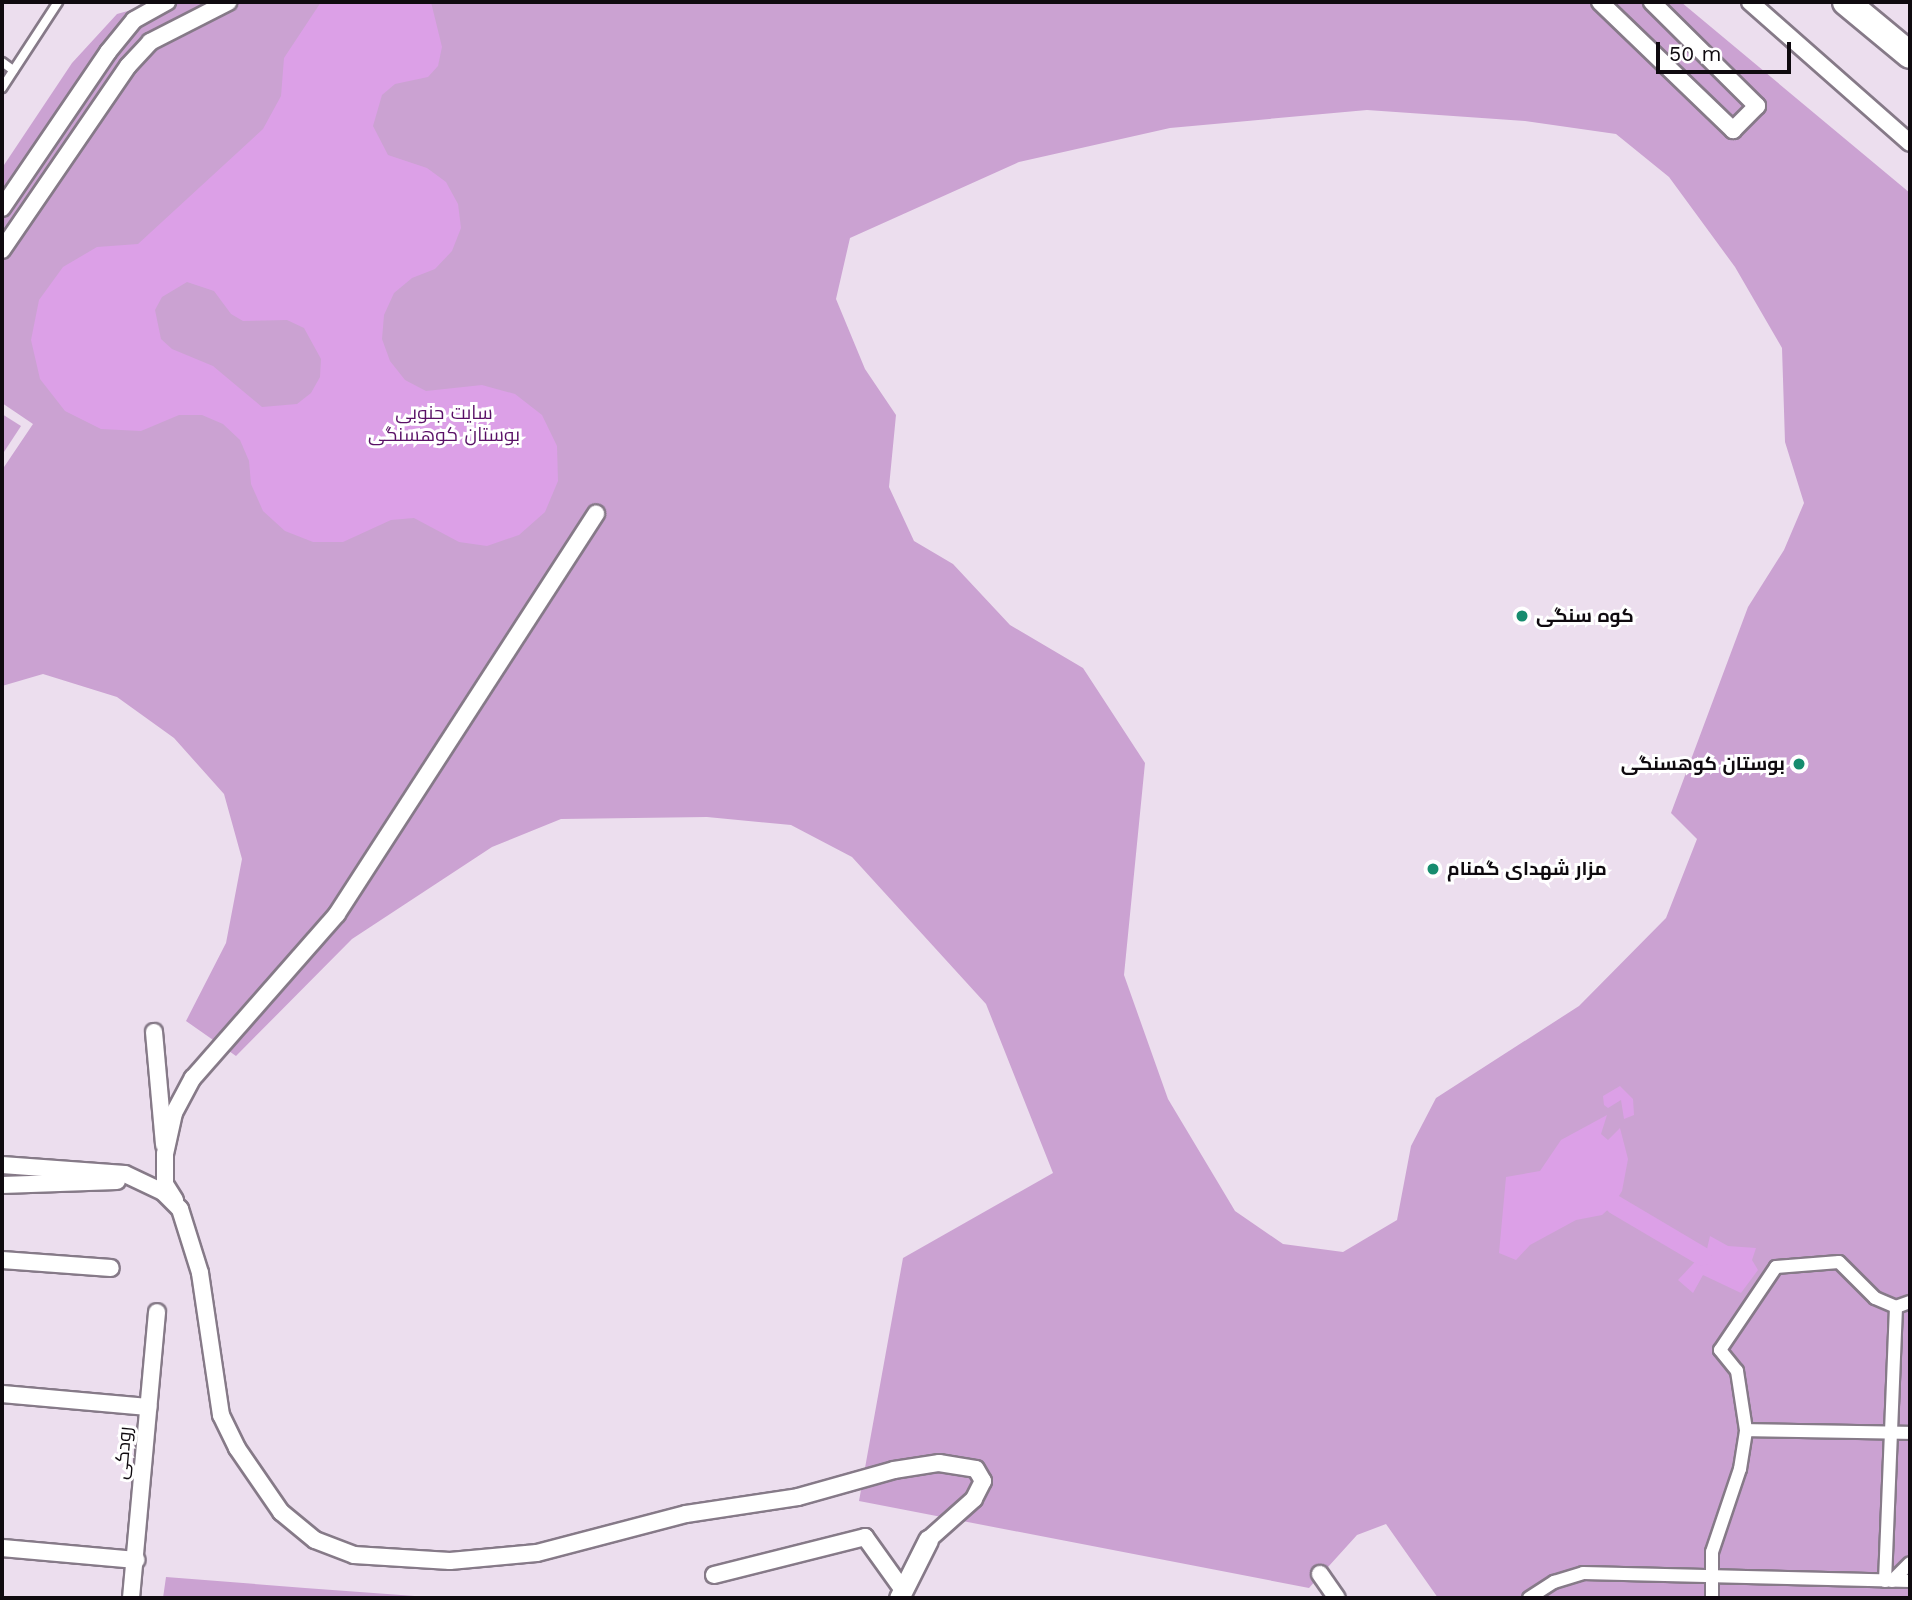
<!DOCTYPE html>
<meta charset="utf-8">
<style>
body{margin:0}
#map{position:relative;width:1912px;height:1600px;overflow:hidden;background:#ecdeee;font-family:"Work Sans",Cairo,sans-serif}
div>[style]{position:absolute}
.green>*{inset:0;background:#cba2d2}
.water>*{inset:0;background:#dca0e7}
.canal>*{height:19px;margin:-9.5px;padding:0 9.5px;transform-origin:9.5px;border-radius:9.5px;background:#dca0e7}
.roads{filter:drop-shadow(2px 0 #867a88) drop-shadow(-2px 0 #867a88) drop-shadow(0 2px #867a88) drop-shadow(0 -2px #867a88)}
.service>*{height:8px;margin:-4px;padding:0 4px;transform-origin:4px;border-radius:4px;background:#fff}
.pedestrian>*{height:12px;margin:-6px;padding:0 6px;transform-origin:6px;border-radius:6px;background:#fff}
.minor>*{height:16px;margin:-8px;padding:0 8px;transform-origin:8px;border-radius:8px;background:#fff}
.tertiary>*{height:19px;margin:-9.5px;padding:0 9.5px;transform-origin:9.5px;border-radius:9.5px;background:#fff}
.trunk>*{height:26px;margin:-13px;padding:0 13px;transform-origin:13px;border-radius:13px;background:#fff}
.dots>*{width:19px;height:19px;translate:-50% -50%;box-sizing:border-box;border:4px solid #fff;border-radius:50%}
span{translate:-50% -50%;white-space:nowrap;text-align:center;line-height:1.15;-webkit-text-stroke:6px #fff;paint-order:stroke}
.park-label{font-size:19px;color:#591066}
.poi-label{font-size:19px;color:#0f0a0f;font-weight:700}
.left{translate:0 -50%;text-align:left}
.right{translate:-100% -50%;text-align:right}
.street-label{font-size:19px;color:#0f0a0f}
.frame{position:absolute;inset:0;border:4px solid #0f0a0f;pointer-events:none}
.scale{position:absolute;left:1656px;top:42px;width:135px;height:32px;box-sizing:border-box;border:4px solid #0f0a0f;border-top:0;padding-left:9px;font-size:21px;line-height:24px;white-space:nowrap;color:#0f0a0f;-webkit-text-stroke:5px #fff;paint-order:stroke}
</style>
<div id="map">
<div class="green">
<i style="clip-path:polygon(evenodd,160px 2px,1681px 2px,1910px 193px,1910px 1598px,1438px 1598px,1386px 1524px,1357px 1535px,1309px 1588px,859px 1501px,903px 1258px,1053px 1173px,986px 1004px,852px 857px,791px 825px,707px 817px,561px 819px,492px 847px,352px 939px,236px 1056px,186px 1021px,226px 943px,242px 859px,224px 794px,174px 738px,117px 697px,43px 674px,2px 686px,2px 470px,33px 424px,2px 403px,2px 168px,72px 63px,117px 14px,160px 2px,1367px 110px,1525px 121px,1616px 134px,1669px 177px,1735px 267px,1782px 348px,1785px 442px,1804px 503px,1784px 550px,1748px 607px,1671px 813px,1697px 839px,1666px 918px,1579px 1006px,1436px 1098px,1411px 1146px,1397px 1220px,1343px 1252px,1283px 1244px,1235px 1211px,1168px 1099px,1124px 975px,1145px 763px,1083px 668px,1010px 625px,953px 564px,914px 541px,889px 487px,896px 415px,865px 369px,836px 299px,850px 238px,1019px 162px,1170px 128px,1367px 110px)"></i>
<i style="clip-path:polygon(2px 414px,21px 426px,2px 455px)"></i>
<i style="clip-path:polygon(166px 1577px,305px 1588px,442px 1598px,163px 1598px)"></i>
</div>
<div class="water">
<i style="clip-path:polygon(evenodd,321px 2px,431px 2px,442px 47px,438px 66px,428px 77px,395px 84px,382px 95px,373px 126px,388px 155px,427px 168px,446px 182px,458px 204px,461px 228px,452px 251px,435px 269px,412px 278px,394px 293px,384px 315px,382px 339px,390px 361px,405px 380px,426px 391px,482px 385px,515px 394px,542px 415px,557px 446px,558px 481px,545px 512px,519px 535px,487px 546px,459px 542px,414px 518px,391px 520px,343px 542px,313px 542px,285px 531px,263px 511px,251px 484px,249px 461px,240px 440px,223px 424px,202px 415px,179px 415px,141px 431px,101px 429px,65px 411px,40px 379px,31px 340px,39px 300px,63px 267px,97px 247px,138px 244px,263px 129px,281px 96px,284px 58px,321px 2px,187px 282px,214px 291px,231px 314px,243px 321px,287px 320px,304px 328px,321px 359px,320px 377px,311px 393px,297px 404px,262px 407px,213px 366px,172px 349px,161px 339px,155px 310px,162px 297px,187px 282px)"></i>
<i style="clip-path:polygon(1620px 1086px,1633px 1099px,1634px 1115px,1624px 1119px,1621px 1100px,1608px 1108px,1604px 1105px,1603px 1096px)"></i>
<i style="clip-path:polygon(1607px 1115px,1601px 1134px,1608px 1140px,1620px 1128px,1628px 1159px,1622px 1191px,1614px 1204px,1602px 1215px,1576px 1220px,1530px 1245px,1516px 1260px,1499px 1253px,1506px 1177px,1540px 1171px,1561px 1140px)"></i>
<i style="clip-path:polygon(1710px 1236px,1728px 1246px,1756px 1248px,1752px 1260px,1758px 1270px,1741px 1293px,1703px 1275px,1693px 1293px,1678px 1280px,1707px 1249px)"></i>
</div>
<div class="canal">
<i style="left:1614px;top:1204px;width:102px;rotate:30.6deg"></i>
</div>
<div class="roads">
<div class="service">
<i style="left:2px;top:62px;width:14px;rotate:36deg"></i>
<i style="left:2px;top:88px;width:103px;rotate:-56.9deg"></i>
</div>
<div class="pedestrian">
<i style="left:1746px;top:1430px;width:164px;rotate:1deg"></i>
<i style="left:1885px;top:1581px;width:274px;rotate:-87.7deg"></i>
<i style="left:1892px;top:1581px;width:25px;rotate:-45deg"></i>
<i style="left:1529px;top:1598px;width:30px;rotate:-33deg"></i>
<i style="left:1554px;top:1582px;width:30px;rotate:-17deg"></i>
<i style="left:1583px;top:1573px;width:327px;rotate:1.4deg"></i>
<i style="left:1712px;top:1598px;width:46px;rotate:-90deg"></i>
<i style="left:1712px;top:1552px;width:88px;rotate:-71.4deg"></i>
<i style="left:1740px;top:1469px;width:39px;rotate:-81deg"></i>
<i style="left:1746px;top:1430px;width:60px;rotate:-98.7deg"></i>
<i style="left:1737px;top:1371px;width:27px;rotate:-129deg"></i>
<i style="left:1720px;top:1350px;width:100px;rotate:-56deg"></i>
<i style="left:1776px;top:1267px;width:63px;rotate:-4.5deg"></i>
<i style="left:1839px;top:1262px;width:51px;rotate:45deg"></i>
<i style="left:1875px;top:1298px;width:23px;rotate:23deg"></i>
<i style="left:1896px;top:1307px;width:15px;rotate:-20deg"></i>
</div>
<div class="minor">
<i style="left:1600px;top:2px;width:185px;rotate:43.9deg"></i>
<i style="left:1733px;top:130px;width:34px;rotate:-45deg"></i>
<i style="left:1757px;top:106px;width:148px;rotate:-135.3deg"></i>
<i style="left:1750px;top:2px;width:213px;rotate:41.4deg"></i>
<i style="left:2px;top:208px;width:189px;rotate:-55.8deg"></i>
<i style="left:108px;top:52px;width:41px;rotate:-50.9deg"></i>
<i style="left:134px;top:20px;width:38px;rotate:-29deg"></i>
<i style="left:2px;top:250px;width:223px;rotate:-55.6deg"></i>
<i style="left:128px;top:66px;width:33px;rotate:-47deg"></i>
<i style="left:150px;top:42px;width:88px;rotate:-27.1deg"></i>
<i style="left:154px;top:1032px;width:113px;rotate:84.9deg"></i>
<i style="left:2px;top:1165px;width:123px;rotate:4.2deg"></i>
<i style="left:125px;top:1174px;width:42px;rotate:25.3deg"></i>
<i style="left:163px;top:1192px;width:24px;rotate:45deg"></i>
<i style="left:180px;top:1209px;width:67px;rotate:72.6deg"></i>
<i style="left:200px;top:1273px;width:144px;rotate:81.6deg"></i>
<i style="left:221px;top:1415px;width:37px;rotate:64deg"></i>
<i style="left:237px;top:1448px;width:78px;rotate:55.5deg"></i>
<i style="left:281px;top:1512px;width:44px;rotate:39.5deg"></i>
<i style="left:315px;top:1540px;width:42px;rotate:21deg"></i>
<i style="left:354px;top:1555px;width:96px;rotate:3.6deg"></i>
<i style="left:450px;top:1561px;width:87px;rotate:-5.3deg"></i>
<i style="left:537px;top:1553px;width:154px;rotate:-14.7deg"></i>
<i style="left:686px;top:1514px;width:113px;rotate:-8.6deg"></i>
<i style="left:798px;top:1497px;width:100px;rotate:-15.7deg"></i>
<i style="left:894px;top:1470px;width:46px;rotate:-8.8deg"></i>
<i style="left:939px;top:1463px;width:37px;rotate:9deg"></i>
<i style="left:976px;top:1469px;width:14px;rotate:60deg"></i>
<i style="left:983px;top:1481px;width:20px;rotate:117deg"></i>
<i style="left:974px;top:1499px;width:62px;rotate:138.3deg"></i>
<i style="left:2px;top:1185px;width:115px;rotate:-2deg"></i>
<i style="left:175px;top:1200px;width:19px;rotate:-122deg"></i>
<i style="left:165px;top:1184px;width:30px;rotate:-90deg"></i>
<i style="left:165px;top:1154px;width:42px;rotate:-77.6deg"></i>
<i style="left:174px;top:1113px;width:40px;rotate:-62deg"></i>
<i style="left:193px;top:1078px;width:218px;rotate:-48.7deg"></i>
<i style="left:337px;top:914px;width:477px;rotate:-57.1deg"></i>
<i style="left:2px;top:1260px;width:109px;rotate:4.2deg"></i>
<i style="left:2px;top:1394px;width:147px;rotate:5.1deg"></i>
<i style="left:2px;top:1548px;width:135px;rotate:5.1deg"></i>
<i style="left:1320px;top:1574px;width:29px;rotate:55deg"></i>
<i style="left:714px;top:1575px;width:156px;rotate:-14.1deg"></i>
<i style="left:865px;top:1537px;width:65px;rotate:54.4deg"></i>
<i style="left:131px;top:1598px;width:287px;rotate:-84.8deg"></i>
</div>
<div class="tertiary">
<i style="left:899px;top:1598px;width:65px;rotate:-63.4deg"></i>
</div>
<div class="trunk">
<i style="left:1846px;top:2px;width:83px;rotate:39.6deg"></i>
</div>
</div>
<div class="dots">
<i style="left:1522px;top:616px;background:#168c6e"></i>
<i style="left:1799px;top:764px;background:#168c6e"></i>
<i style="left:1433px;top:869px;background:#168c6e"></i>
</div>
<div class="park-label">
<span style="left:444px;top:424px">سایت جنوبی<br>بوستان کوهسنگی</span>
</div>
<div class="poi-label">
<span class="left" style="left:1536px;top:616px">کوه سنگی</span>
<span class="right" style="left:1785px;top:764px">بوستان کوهسنگی</span>
<span class="left" style="left:1447px;top:869px">مزار شهدای گمنام</span>
</div>
<div class="street-label">
<span style="left:123px;top:1453px;rotate:-85deg">رودکی</span>
</div>
<div class="frame"></div>
<div class="scale">50 m</div>
</div>
